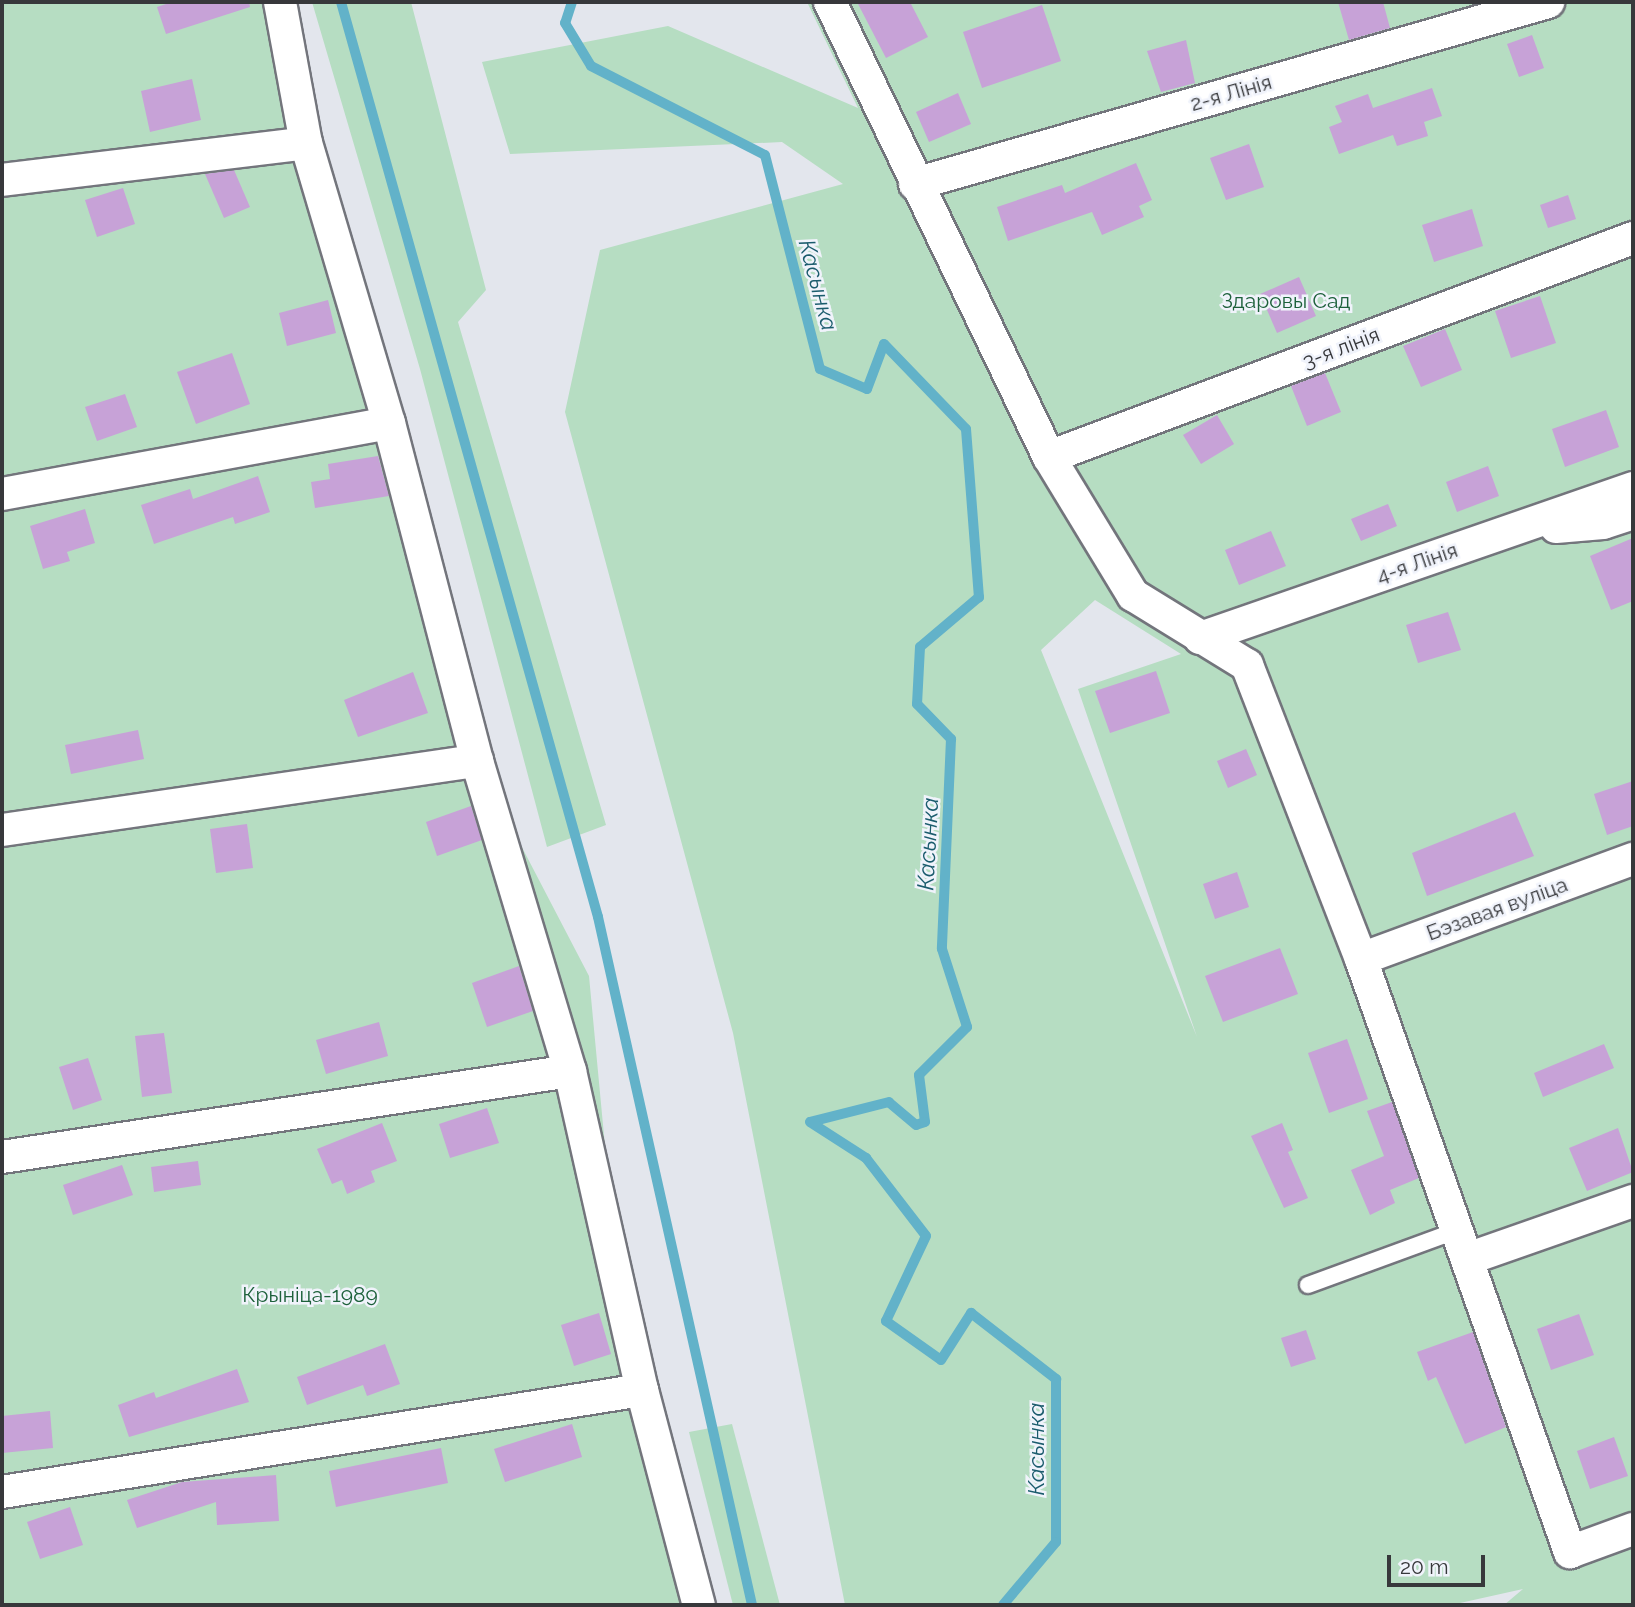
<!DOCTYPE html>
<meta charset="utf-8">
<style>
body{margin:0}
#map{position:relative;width:1635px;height:1607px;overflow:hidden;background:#e3e6ed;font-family:Raleway,sans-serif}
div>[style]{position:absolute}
.green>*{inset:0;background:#b6ddc2}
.stream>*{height:10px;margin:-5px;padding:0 5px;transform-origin:5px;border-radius:5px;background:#62b2c9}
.building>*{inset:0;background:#c7a2d7}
.roads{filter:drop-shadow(2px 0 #73757c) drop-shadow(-2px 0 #73757c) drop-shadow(0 2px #73757c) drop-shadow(0 -2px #73757c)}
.lane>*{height:16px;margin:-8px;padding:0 8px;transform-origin:8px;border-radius:8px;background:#fff}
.street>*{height:32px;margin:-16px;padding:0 16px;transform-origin:16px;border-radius:16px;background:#fff}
span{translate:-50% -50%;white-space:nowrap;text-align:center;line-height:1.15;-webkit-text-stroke:5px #f0f3fb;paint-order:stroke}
.street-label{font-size:21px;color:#37383b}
.park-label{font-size:21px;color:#1d613b}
.water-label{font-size:23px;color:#1b5c6d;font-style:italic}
.frame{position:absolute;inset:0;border:4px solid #37383b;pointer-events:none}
.scale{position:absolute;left:1387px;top:1555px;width:98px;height:32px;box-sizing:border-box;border:4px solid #37383b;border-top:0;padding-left:9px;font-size:21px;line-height:24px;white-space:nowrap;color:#37383b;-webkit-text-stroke:5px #f0f3fb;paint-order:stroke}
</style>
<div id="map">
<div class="green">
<i style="clip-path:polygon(2px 2px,280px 2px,477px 761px,589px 976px,616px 1263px,699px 1605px,2px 1605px)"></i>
<i style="clip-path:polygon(312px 2px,411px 2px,486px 290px,458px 322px,606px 825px,547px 847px,420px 369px)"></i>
<i style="clip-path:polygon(evenodd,807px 2px,1633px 2px,1633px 1605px,1504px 1605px,1523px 1589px,1451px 1605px,845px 1605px,733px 1033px,565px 412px,600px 250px,843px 184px,782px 142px,510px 154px,482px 62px,668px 26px,858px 108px,807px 2px,1095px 600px,1181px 654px,1078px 689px,1197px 1037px,1041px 650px,1095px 600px)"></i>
<i style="clip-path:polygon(732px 1424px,780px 1605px,733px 1605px,689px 1432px)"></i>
</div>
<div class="stream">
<i style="left:341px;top:2px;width:950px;rotate:74.31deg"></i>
<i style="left:598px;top:917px;width:705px;rotate:77.38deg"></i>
<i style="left:572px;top:2px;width:22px;rotate:108deg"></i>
<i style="left:565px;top:23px;width:50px;rotate:58.8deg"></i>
<i style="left:591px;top:66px;width:195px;rotate:27.1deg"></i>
<i style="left:765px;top:155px;width:221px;rotate:75.6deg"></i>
<i style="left:820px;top:369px;width:51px;rotate:23.1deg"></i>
<i style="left:867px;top:389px;width:48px;rotate:-69.3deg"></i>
<i style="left:884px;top:344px;width:118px;rotate:46deg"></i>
<i style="left:966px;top:429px;width:169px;rotate:85.6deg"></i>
<i style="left:979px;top:597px;width:77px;rotate:139.7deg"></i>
<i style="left:920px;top:647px;width:57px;rotate:93deg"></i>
<i style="left:917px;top:704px;width:49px;rotate:45.8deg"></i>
<i style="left:951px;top:739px;width:210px;rotate:92.5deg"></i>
<i style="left:942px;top:949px;width:82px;rotate:72.2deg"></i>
<i style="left:967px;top:1027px;width:68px;rotate:135deg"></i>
<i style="left:919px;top:1075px;width:47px;rotate:82.7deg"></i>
<i style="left:925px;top:1122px;width:9px;rotate:162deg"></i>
<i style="left:916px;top:1125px;width:35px;rotate:-140deg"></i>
<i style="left:889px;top:1102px;width:81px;rotate:165.8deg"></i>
<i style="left:810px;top:1122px;width:67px;rotate:32.7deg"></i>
<i style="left:866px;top:1158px;width:98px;rotate:52.4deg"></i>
<i style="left:926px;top:1236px;width:94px;rotate:115.2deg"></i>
<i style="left:886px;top:1321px;width:67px;rotate:35.3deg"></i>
<i style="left:941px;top:1360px;width:56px;rotate:-57.4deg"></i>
<i style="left:971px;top:1313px;width:108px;rotate:37.8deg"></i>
<i style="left:1056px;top:1379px;width:163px;rotate:90deg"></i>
<i style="left:1056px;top:1542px;width:82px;rotate:130.1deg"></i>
</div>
<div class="building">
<i style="clip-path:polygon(172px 2px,249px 2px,250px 7px,166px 34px,157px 7px)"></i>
<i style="clip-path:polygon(857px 2px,910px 2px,928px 37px,886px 58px)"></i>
<i style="clip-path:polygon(1338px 2px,1383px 2px,1390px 28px,1349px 40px)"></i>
<i style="clip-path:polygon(1042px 5px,1061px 61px,982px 88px,963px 32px)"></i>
<i style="clip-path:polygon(1532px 35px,1544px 68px,1519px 77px,1507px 44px)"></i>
<i style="clip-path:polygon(1186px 40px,1195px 83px,1161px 92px,1147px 51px)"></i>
<i style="clip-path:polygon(192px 79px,201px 120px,150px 132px,141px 91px)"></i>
<i style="clip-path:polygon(1432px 88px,1442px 116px,1424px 122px,1428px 136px,1397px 146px,1393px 135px,1339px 154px,1329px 127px,1342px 122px,1335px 106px,1368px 94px,1373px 108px)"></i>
<i style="clip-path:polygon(958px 93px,971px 124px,929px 142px,916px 112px)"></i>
<i style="clip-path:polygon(1249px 144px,1264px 187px,1226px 200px,1210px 158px)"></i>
<i style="clip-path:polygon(1136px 163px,1152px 200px,1139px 206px,1144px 217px,1102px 235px,1092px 212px,1008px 241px,997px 207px,1062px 185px,1065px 193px)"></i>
<i style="clip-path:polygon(234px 170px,250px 207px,224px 218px,205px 174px)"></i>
<i style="clip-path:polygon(123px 188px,135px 224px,97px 237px,85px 200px)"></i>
<i style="clip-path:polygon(1568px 195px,1576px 219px,1548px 228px,1540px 205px)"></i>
<i style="clip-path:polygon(1472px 209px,1483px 246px,1434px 262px,1422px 225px)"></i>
<i style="clip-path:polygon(1299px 277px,1316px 316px,1277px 333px,1260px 294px)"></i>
<i style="clip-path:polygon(1540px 296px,1556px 343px,1511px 358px,1495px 311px)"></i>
<i style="clip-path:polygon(328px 300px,336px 333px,287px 346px,279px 313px)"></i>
<i style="clip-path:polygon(1445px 329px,1462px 370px,1421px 387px,1403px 346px)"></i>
<i style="clip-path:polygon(232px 353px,250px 404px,196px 424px,177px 372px)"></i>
<i style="clip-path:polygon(1325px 373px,1341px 412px,1307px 426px,1291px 386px)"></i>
<i style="clip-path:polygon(125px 394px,137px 427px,97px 441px,85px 407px)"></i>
<i style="clip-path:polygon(1606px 410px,1619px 447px,1565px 467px,1552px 429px)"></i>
<i style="clip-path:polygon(1217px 415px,1234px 444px,1201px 464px,1183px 435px)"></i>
<i style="clip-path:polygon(378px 456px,389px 496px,315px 508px,311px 482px,330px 479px,328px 464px)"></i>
<i style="clip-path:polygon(1488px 466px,1499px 496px,1457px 512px,1446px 482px)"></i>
<i style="clip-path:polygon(258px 476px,270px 512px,235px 524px,233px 517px,154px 544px,141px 505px,190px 489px,193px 499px)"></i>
<i style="clip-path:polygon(1388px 504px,1397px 526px,1361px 541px,1351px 519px)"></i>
<i style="clip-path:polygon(85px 509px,95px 543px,67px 552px,70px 561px,43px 569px,30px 526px)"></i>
<i style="clip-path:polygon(1271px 531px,1286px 566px,1239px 585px,1225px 550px)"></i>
<i style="clip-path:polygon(1633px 538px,1633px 601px,1611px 610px,1590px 556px)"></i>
<i style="clip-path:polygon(1448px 612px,1461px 650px,1418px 663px,1406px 625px)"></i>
<i style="clip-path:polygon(1156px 671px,1170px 713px,1110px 733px,1095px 691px)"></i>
<i style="clip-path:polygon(413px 672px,428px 713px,358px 737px,344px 700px)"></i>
<i style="clip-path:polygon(138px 730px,144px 759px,71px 774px,65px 745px)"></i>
<i style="clip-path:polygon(1246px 749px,1257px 775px,1228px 788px,1217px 761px)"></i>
<i style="clip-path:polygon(1633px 781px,1633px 826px,1607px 835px,1594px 794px)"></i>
<i style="clip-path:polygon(471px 806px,482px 840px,437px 856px,426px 822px)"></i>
<i style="clip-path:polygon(1515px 812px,1534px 856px,1427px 896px,1412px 853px)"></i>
<i style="clip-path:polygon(247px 824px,253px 868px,216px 873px,210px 829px)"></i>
<i style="clip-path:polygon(1237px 872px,1249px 907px,1215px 919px,1203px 884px)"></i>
<i style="clip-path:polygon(1280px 948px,1298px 994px,1223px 1022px,1205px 976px)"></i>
<i style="clip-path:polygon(519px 966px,533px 1011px,487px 1027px,472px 983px)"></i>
<i style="clip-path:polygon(379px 1022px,388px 1056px,326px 1074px,316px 1040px)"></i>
<i style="clip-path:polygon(164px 1033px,172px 1093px,142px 1097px,135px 1036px)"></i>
<i style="clip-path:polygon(1347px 1039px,1368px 1099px,1329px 1113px,1308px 1053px)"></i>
<i style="clip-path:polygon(1604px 1044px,1614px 1068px,1543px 1097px,1534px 1073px)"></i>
<i style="clip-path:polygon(88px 1058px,102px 1100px,73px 1110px,59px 1067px)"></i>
<i style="clip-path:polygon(1392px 1102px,1419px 1178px,1390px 1190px,1395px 1203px,1370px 1215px,1351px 1170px,1384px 1156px,1367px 1111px)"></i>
<i style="clip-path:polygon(487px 1108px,499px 1143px,450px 1158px,439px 1124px)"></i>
<i style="clip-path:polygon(382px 1123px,397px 1161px,371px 1171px,375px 1182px,347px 1194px,342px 1180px,332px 1184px,317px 1149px)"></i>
<i style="clip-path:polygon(1282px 1123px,1293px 1150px,1288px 1152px,1308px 1198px,1284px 1208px,1251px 1136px)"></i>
<i style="clip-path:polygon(1618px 1128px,1633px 1172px,1587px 1191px,1569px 1148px)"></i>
<i style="clip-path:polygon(198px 1161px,201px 1185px,154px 1192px,151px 1167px)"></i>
<i style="clip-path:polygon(122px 1165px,133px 1195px,73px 1215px,63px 1185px)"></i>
<i style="clip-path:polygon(599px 1313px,611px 1354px,574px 1366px,561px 1325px)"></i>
<i style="clip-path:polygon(1579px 1314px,1594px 1355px,1551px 1370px,1537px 1329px)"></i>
<i style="clip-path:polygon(1306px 1330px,1316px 1359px,1291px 1367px,1281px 1338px)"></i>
<i style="clip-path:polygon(1473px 1332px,1506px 1427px,1465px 1444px,1436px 1377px,1428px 1381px,1417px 1352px)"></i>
<i style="clip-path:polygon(385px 1344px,400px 1384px,367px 1396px,363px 1385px,307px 1405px,297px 1377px)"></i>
<i style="clip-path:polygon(237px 1369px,249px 1402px,129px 1437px,118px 1405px,154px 1392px,156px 1398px)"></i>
<i style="clip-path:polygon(50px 1411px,53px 1448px,2px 1453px,2px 1416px)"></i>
<i style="clip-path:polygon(572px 1424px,582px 1457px,505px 1482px,494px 1449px)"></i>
<i style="clip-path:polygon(1614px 1437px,1628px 1476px,1590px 1489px,1577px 1451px)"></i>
<i style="clip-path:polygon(441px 1448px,448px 1483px,336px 1507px,329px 1471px)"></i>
<i style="clip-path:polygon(276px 1475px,279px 1521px,217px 1525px,216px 1502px,137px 1528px,127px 1500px,182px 1482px)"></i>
<i style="clip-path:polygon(70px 1507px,83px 1545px,40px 1559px,27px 1522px)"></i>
</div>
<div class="roads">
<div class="lane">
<i style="left:1308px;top:1285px;width:160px;rotate:-20.1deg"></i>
</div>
<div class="street">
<i style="left:280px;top:2px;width:143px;rotate:79.6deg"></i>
<i style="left:306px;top:143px;width:292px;rotate:73.5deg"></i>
<i style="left:389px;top:423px;width:349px;rotate:75.4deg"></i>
<i style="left:477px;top:761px;width:324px;rotate:73.3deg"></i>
<i style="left:570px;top:1071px;width:327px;rotate:77.3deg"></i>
<i style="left:642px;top:1390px;width:222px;rotate:75.2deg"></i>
<i style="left:830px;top:2px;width:505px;rotate:64.3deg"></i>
<i style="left:1049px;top:457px;width:162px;rotate:58.7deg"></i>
<i style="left:1133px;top:595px;width:134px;rotate:31.6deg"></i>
<i style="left:1247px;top:665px;width:315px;rotate:68.8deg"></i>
<i style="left:1361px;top:959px;width:629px;rotate:70.59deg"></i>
<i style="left:1570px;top:1552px;width:67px;rotate:-20.1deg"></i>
<i style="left:2px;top:180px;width:306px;rotate:-6.9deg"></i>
<i style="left:915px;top:184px;width:659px;rotate:-16.04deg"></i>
<i style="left:1049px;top:457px;width:624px;rotate:-20.56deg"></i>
<i style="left:2px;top:494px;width:393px;rotate:-10.4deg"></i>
<i style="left:1556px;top:527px;width:47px;rotate:-4.9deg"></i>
<i style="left:1603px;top:523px;width:32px;rotate:-18deg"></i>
<i style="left:1200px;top:638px;width:458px;rotate:-19.1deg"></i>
<i style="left:2px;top:830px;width:480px;rotate:-8.3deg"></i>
<i style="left:1361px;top:959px;width:290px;rotate:-20.2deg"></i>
<i style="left:2px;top:1157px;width:574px;rotate:-8.61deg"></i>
<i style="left:1467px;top:1259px;width:176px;rotate:-19.3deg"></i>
<i style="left:2px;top:1492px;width:648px;rotate:-9.06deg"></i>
</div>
</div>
<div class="street-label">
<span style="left:1231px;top:93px;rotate:-16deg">2-я Лінія</span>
<span style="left:1341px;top:348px;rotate:-21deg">3-я лінія</span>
<span style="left:1417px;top:563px;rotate:-19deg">4-я Лінія</span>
<span style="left:1497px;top:909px;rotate:-20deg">Бэзавая вуліца</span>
</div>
<div class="park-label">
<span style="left:1286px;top:301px">Здаровы Сад</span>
<span style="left:310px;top:1295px">Крыніца-1989</span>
</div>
<div class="water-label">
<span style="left:818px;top:285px;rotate:75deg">Касынка</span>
<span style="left:928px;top:844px;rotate:-87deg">Касынка</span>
<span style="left:1036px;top:1449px;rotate:-90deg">Касынка</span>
</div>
<div class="frame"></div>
<div class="scale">20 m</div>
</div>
